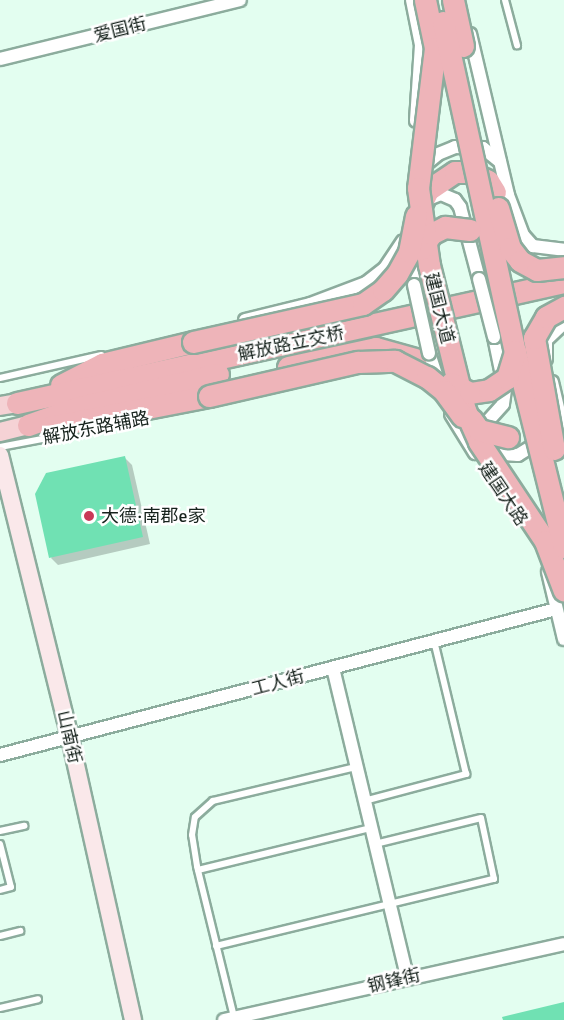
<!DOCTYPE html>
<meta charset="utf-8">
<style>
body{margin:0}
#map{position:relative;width:564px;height:1020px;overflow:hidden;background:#e3fef0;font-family:Signika,"Noto Sans SC",sans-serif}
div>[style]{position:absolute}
.shadow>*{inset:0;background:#0003}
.building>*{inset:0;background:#70e1b3}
.roads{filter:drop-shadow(2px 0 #8cac9d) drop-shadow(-2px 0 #8cac9d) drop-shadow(0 2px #8cac9d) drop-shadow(0 -2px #8cac9d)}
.lane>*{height:6px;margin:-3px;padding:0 3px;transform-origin:3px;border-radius:3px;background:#fff}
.street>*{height:12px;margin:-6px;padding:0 6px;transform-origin:6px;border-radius:6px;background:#fff}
.secondary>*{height:16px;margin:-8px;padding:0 8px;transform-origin:8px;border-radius:8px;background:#fae8ea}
.primary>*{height:18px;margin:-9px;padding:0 9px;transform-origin:9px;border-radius:9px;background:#f5d2d5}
.highway>*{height:21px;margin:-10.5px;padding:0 10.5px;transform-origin:10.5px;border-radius:10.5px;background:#eeb4b9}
.bridges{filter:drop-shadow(2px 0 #8cac9d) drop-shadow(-2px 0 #8cac9d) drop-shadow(0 2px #8cac9d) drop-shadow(0 -2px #8cac9d)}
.street-bridge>*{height:12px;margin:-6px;padding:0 6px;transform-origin:6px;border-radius:6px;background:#fff}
.highway-bridge>*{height:21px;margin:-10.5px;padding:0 10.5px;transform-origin:10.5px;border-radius:10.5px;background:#eeb4b9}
.dots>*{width:16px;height:16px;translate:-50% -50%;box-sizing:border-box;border:3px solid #fff;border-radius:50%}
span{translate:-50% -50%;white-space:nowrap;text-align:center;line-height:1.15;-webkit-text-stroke:5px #fff;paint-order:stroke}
.street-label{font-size:18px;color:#16221c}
.poi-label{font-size:18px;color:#16221c}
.left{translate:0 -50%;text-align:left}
</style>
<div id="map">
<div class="shadow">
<i style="clip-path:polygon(124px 457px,132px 465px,150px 544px,58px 565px,51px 558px)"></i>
</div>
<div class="building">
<i style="clip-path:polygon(125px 456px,143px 537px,49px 558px,35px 494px,46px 473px)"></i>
<i style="clip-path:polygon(564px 1002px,564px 1020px,503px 1020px,502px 1017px)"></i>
</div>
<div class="roads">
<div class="lane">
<i style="left:505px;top:0;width:47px;rotate:75.1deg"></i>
<i style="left:0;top:378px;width:104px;rotate:-12.8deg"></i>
<i style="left:0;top:447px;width:59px;rotate:-10.7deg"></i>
<i style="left:364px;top:801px;width:106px;rotate:-14.8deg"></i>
<i style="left:466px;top:774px;width:137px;rotate:-103.5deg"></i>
<i style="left:0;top:831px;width:25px;rotate:-12deg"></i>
<i style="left:0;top:844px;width:44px;rotate:75.7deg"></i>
<i style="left:11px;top:887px;width:11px;rotate:165deg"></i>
<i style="left:198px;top:870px;width:177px;rotate:-13.7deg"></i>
<i style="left:0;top:936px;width:21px;rotate:-14deg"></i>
<i style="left:216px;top:946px;width:286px;rotate:-13.6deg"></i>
<i style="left:494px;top:879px;width:62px;rotate:-102deg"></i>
<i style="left:481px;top:818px;width:109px;rotate:166.2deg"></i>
<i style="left:0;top:1008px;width:39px;rotate:-13deg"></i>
<i style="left:234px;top:1017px;width:155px;rotate:-103.8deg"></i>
<i style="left:197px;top:866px;width:31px;rotate:-99deg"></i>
<i style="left:192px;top:835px;width:18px;rotate:-81deg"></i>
<i style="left:195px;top:817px;width:24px;rotate:-42deg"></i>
<i style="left:213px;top:801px;width:147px;rotate:-13.4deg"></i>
</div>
<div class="street">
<i style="left:412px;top:0;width:46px;rotate:78.7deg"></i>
<i style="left:421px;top:45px;width:76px;rotate:93.8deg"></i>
<i style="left:470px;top:34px;width:165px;rotate:76.7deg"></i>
<i style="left:508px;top:195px;width:43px;rotate:69.4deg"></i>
<i style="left:523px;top:235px;width:15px;rotate:48deg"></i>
<i style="left:533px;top:246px;width:31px;rotate:7deg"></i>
<i style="left:0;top:59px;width:247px;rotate:-13.8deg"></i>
<i style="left:421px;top:168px;width:22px;rotate:-39deg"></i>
<i style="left:438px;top:154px;width:18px;rotate:-22deg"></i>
<i style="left:455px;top:147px;width:28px;rotate:2deg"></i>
<i style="left:483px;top:148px;width:22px;rotate:39deg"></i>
<i style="left:426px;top:200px;width:16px;rotate:-22deg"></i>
<i style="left:441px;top:194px;width:15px;rotate:23deg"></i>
<i style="left:455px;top:200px;width:9px;rotate:54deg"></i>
<i style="left:460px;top:207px;width:74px;rotate:75.2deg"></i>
<i style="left:411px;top:252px;width:33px;rotate:85deg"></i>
<i style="left:245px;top:320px;width:67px;rotate:-13.8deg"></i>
<i style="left:310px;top:304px;width:60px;rotate:-20.6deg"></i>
<i style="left:366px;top:283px;width:24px;rotate:-38deg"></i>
<i style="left:385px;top:268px;width:32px;rotate:-56deg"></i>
<i style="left:429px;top:353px;width:33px;rotate:72deg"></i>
<i style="left:546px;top:359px;width:19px;rotate:-90deg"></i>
<i style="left:546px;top:340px;width:25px;rotate:-43deg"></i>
<i style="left:552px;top:382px;width:52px;rotate:76.8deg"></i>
<i style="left:451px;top:414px;width:46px;rotate:58.4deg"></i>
<i style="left:476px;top:428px;width:13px;rotate:-29deg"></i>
<i style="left:487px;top:422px;width:24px;rotate:-48deg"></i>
<i style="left:503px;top:404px;width:14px;rotate:-82deg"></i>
<i style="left:505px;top:390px;width:54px;rotate:-101.7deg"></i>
<i style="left:488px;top:453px;width:30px;rotate:4deg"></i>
<i style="left:518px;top:455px;width:26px;rotate:-32deg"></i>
<i style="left:548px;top:572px;width:69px;rotate:76.6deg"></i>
<i style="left:333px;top:668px;width:318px;rotate:76.5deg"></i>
<i style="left:0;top:755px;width:575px;rotate:-14.71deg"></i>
<i style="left:224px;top:1020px;width:348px;rotate:-12.6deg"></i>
</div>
<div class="secondary">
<i style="left:0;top:455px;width:292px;rotate:76.1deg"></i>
<i style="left:70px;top:738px;width:289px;rotate:77.4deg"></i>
</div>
<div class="primary">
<i style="left:0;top:406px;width:17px;rotate:-10deg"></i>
<i style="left:0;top:432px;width:29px;rotate:-14deg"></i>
</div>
<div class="highway">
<i style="left:420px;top:207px;width:19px;rotate:-65deg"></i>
<i style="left:428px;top:190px;width:32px;rotate:-34deg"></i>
<i style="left:455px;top:172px;width:14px"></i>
<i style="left:469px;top:172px;width:21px;rotate:25deg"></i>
<i style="left:488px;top:181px;width:13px;rotate:58deg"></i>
<i style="left:288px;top:367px;width:90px;rotate:-12.2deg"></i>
<i style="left:376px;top:348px;width:41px;rotate:15.8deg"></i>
<i style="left:61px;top:385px;width:46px;rotate:-27.1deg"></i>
<i style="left:102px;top:364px;width:94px;rotate:-13.6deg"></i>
<i style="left:17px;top:403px;width:560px;rotate:-12.47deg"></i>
<i style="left:28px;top:425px;width:51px;rotate:-19.5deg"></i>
<i style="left:76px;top:408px;width:146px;rotate:-13.5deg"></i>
<i style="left:49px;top:427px;width:163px;rotate:-11deg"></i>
</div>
</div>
<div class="bridges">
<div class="street-bridge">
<i style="left:479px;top:279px;width:60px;rotate:75.5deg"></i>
<i style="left:414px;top:285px;width:70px;rotate:77.6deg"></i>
</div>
<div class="highway-bridge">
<i style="left:425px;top:0;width:49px;rotate:78.2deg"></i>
<i style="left:435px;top:48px;width:141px;rotate:96.9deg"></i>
<i style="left:418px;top:188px;width:78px;rotate:81.9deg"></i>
<i style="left:429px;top:265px;width:149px;rotate:76.1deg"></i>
<i style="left:465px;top:410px;width:35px;rotate:66deg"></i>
<i style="left:479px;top:442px;width:119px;rotate:56.3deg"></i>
<i style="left:545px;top:541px;width:53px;rotate:69.2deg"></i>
<i style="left:453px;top:0;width:47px;rotate:77.7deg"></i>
<i style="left:443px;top:22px;width:337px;rotate:77.7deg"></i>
<i style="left:515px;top:351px;width:202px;rotate:76deg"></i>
<i style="left:498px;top:208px;width:42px;rotate:73.3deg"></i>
<i style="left:510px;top:248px;width:16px;rotate:52deg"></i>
<i style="left:520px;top:261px;width:19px;rotate:28deg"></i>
<i style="left:537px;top:270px;width:27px;rotate:-6deg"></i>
<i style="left:421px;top:249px;width:18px;rotate:-56deg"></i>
<i style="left:431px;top:234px;width:16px;rotate:-27deg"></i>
<i style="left:445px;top:227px;width:25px;rotate:7deg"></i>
<i style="left:193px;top:342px;width:174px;rotate:-12.6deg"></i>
<i style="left:363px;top:304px;width:24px;rotate:-35deg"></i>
<i style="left:383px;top:290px;width:21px;rotate:-49deg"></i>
<i style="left:397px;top:274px;width:25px;rotate:-61deg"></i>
<i style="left:409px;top:252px;width:37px;rotate:-79deg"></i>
<i style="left:451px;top:383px;width:21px;rotate:28deg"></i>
<i style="left:470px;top:393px;width:19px;rotate:-9deg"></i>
<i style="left:489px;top:390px;width:22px;rotate:-34deg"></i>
<i style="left:507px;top:378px;width:28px;rotate:-73deg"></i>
<i style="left:209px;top:396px;width:153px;rotate:-12.9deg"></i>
<i style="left:358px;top:362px;width:37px;rotate:-2deg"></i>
<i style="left:395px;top:361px;width:36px;rotate:27deg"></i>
<i style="left:427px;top:377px;width:22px;rotate:39deg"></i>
<i style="left:444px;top:391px;width:31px;rotate:54deg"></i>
<i style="left:471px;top:419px;width:14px;rotate:54deg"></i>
<i style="left:479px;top:430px;width:30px;rotate:14deg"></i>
<i style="left:554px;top:449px;width:113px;rotate:-100.2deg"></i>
<i style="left:534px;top:338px;width:24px;rotate:-60deg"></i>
<i style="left:546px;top:317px;width:21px;rotate:-29deg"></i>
</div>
</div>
<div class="dots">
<i style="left:89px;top:516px;background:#c93957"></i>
</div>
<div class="street-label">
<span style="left:120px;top:30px;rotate:-14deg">爱国街</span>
<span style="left:439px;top:308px;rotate:76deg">建国大道</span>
<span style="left:291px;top:344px;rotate:-12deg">解放路立交桥</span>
<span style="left:96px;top:428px;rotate:-11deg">解放东路辅路</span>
<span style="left:503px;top:494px;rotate:56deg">建国大路</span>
<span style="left:278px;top:683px;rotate:-15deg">工人街</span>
<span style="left:69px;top:737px;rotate:77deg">山南街</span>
<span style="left:394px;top:981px;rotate:-13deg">钢锋街</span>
</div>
<div class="poi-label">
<span class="left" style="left:101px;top:516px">大德·南郡e家</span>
</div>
</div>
